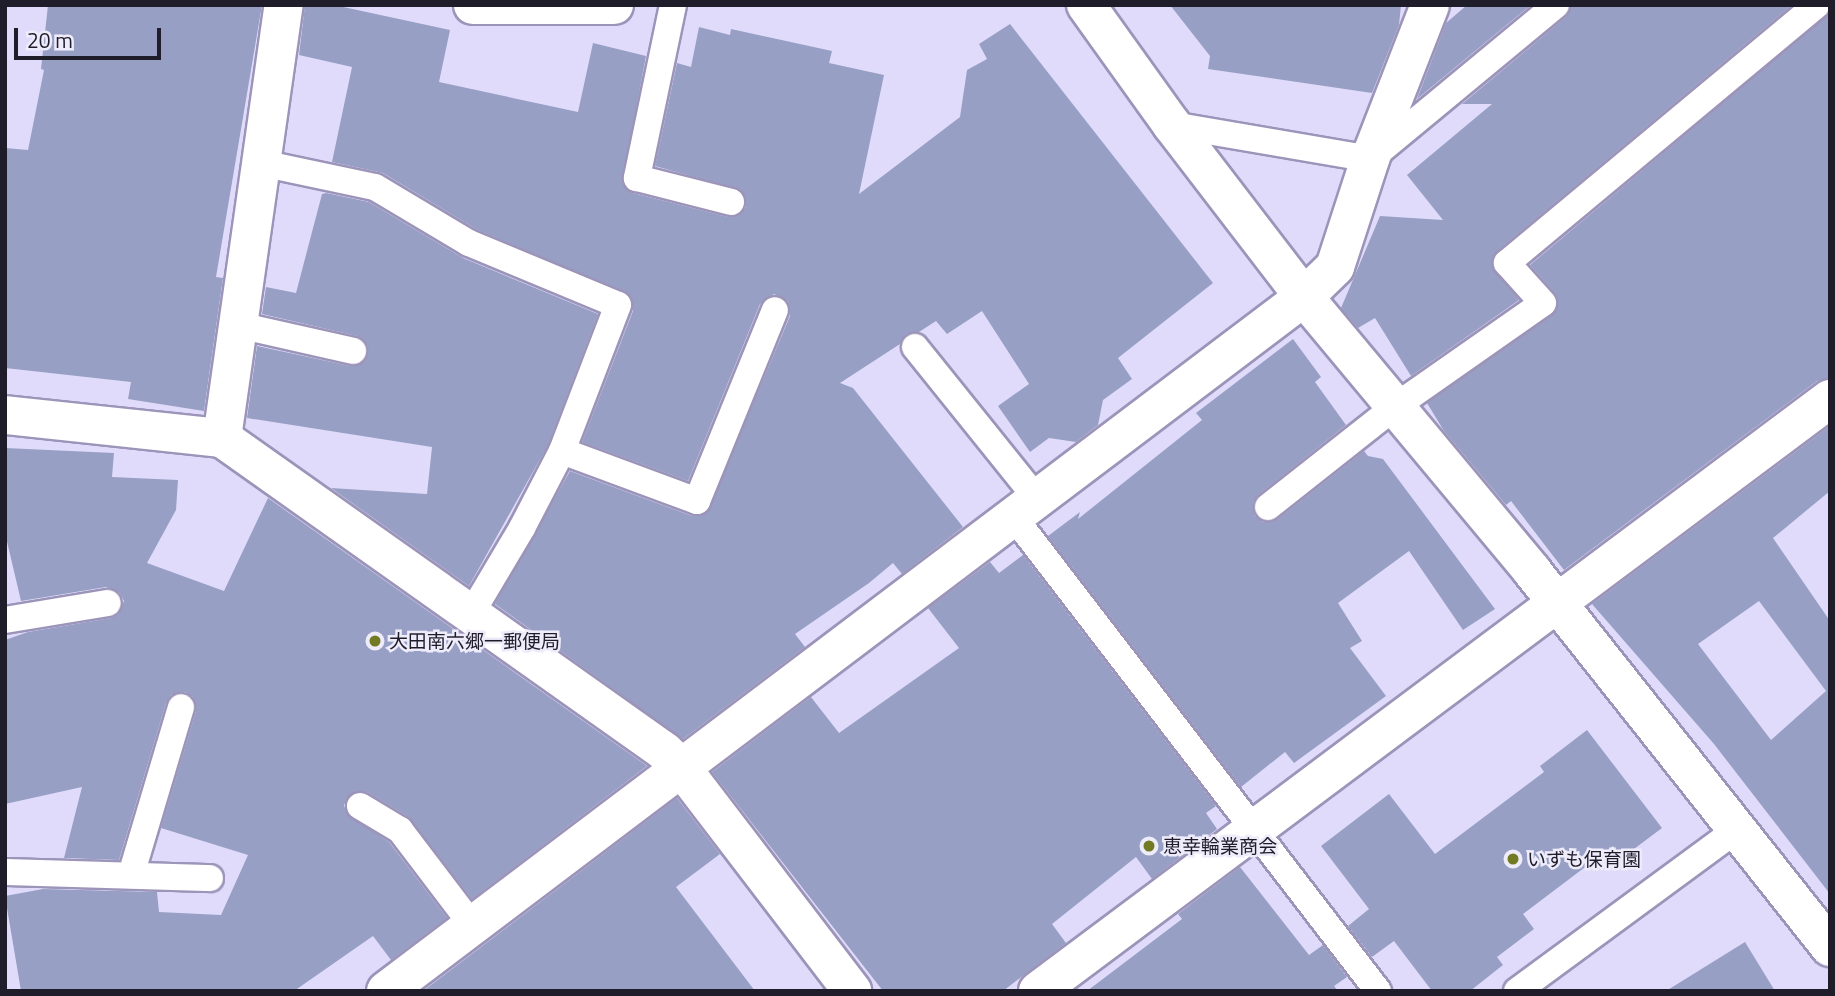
<!DOCTYPE html>
<meta charset="utf-8">
<style>
body{margin:0}
#map{position:relative;width:1835px;height:996px;overflow:hidden;background:#e1dbfb;font-family:"Titillium Web","Noto Sans JP",sans-serif}
div>[style]{position:absolute}
.building>*{inset:0;background:#97a0c4}
.roads{filter:drop-shadow(2px 0 #9c94b9) drop-shadow(-2px 0 #9c94b9) drop-shadow(0 2px #9c94b9) drop-shadow(0 -2px #9c94b9)}
.lane>*{height:26px;margin:-13px;padding:0 13px;transform-origin:13px;border-radius:13px;background:#fff}
.street>*{height:38px;margin:-19px;padding:0 19px;transform-origin:19px;border-radius:19px;background:#fff}
.dots>*{width:19px;height:19px;translate:-50% -50%;box-sizing:border-box;border:4px solid #eeebfb;border-radius:50%}
span{translate:-50% -50%;white-space:nowrap;text-align:center;line-height:1.15;-webkit-text-stroke:5px #eeebfb;paint-order:stroke}
.poi-label{font-size:19px;color:#201d2b}
.left{translate:0 -50%;text-align:left}
.frame{position:absolute;inset:0;border:7px solid #201d2b;pointer-events:none}
.scale{position:absolute;left:14px;top:28px;width:147px;height:32px;box-sizing:border-box;border:4px solid #201d2b;border-top:0;padding-left:9px;font-size:21px;line-height:24px;white-space:nowrap;color:#201d2b;-webkit-text-stroke:5px #eeebfb;paint-order:stroke}
</style>
<div id="map">
<div class="building">
<i style="clip-path:polygon(48px 5px,262px 5px,216px 277px,223px 278px,204px 411px,128px 399px,131px 382px,5px 368px,5px 148px,28px 150px,44px 70px,41px 69px)"></i>
<i style="clip-path:polygon(305px 5px,334px 5px,450px 30px,439px 82px,578px 112px,593px 43px,646px 56px,622px 183px,633px 193px,728px 217px,742px 213px,746px 207px,741px 190px,655px 166px,677px 63px,691px 67px,699px 27px,730px 35px,731px 29px,832px 51px,829px 63px,884px 75px,859px 194px,960px 117px,967px 70px,987px 59px,979px 44px,1010px 24px,1213px 283px,1118px 358px,1132px 379px,1103px 400px,1098px 425px,1076px 442px,1049px 438px,1030px 452px,998px 406px,1029px 384px,982px 311px,947px 334px,936px 321px,919px 332px,906px 334px,900px 344px,840px 383px,853px 388px,963px 527px,902px 574px,893px 563px,869px 583px,795px 634px,805px 647px,683px 739px,495px 604px,570px 471px,692px 516px,707px 513px,790px 316px,788px 301px,774px 294px,760px 304px,688px 481px,582px 442px,633px 311px,631px 296px,476px 229px,383px 173px,332px 162px,352px 67px,299px 55px)"></i>
<i style="clip-path:polygon(1170px 5px,1401px 5px,1399px 25px,1372px 93px,1208px 69px,1210px 56px)"></i>
<i style="clip-path:polygon(1467px 5px,1531px 5px,1417px 99px,1446px 23px)"></i>
<i style="clip-path:polygon(1571px 5px,1792px 5px,1497px 251px,1492px 267px,1519px 300px,1411px 376px,1375px 318px,1358px 328px,1341px 308px,1380px 216px,1443px 220px,1407px 175px,1492px 104px,1462px 104px,1566px 17px)"></i>
<i style="clip-path:polygon(1830px 13px,1830px 378px,1817px 381px,1564px 570px,1511px 501px,1506px 505px,1444px 431px,1427px 403px,1557px 310px,1555px 293px,1530px 265px)"></i>
<i style="clip-path:polygon(326px 193px,369px 202px,463px 258px,598px 314px,548px 445px,469px 586px,331px 488px,427px 494px,432px 447px,247px 418px,257px 346px,350px 366px,364px 362px,368px 355px,368px 346px,357px 336px,262px 314px,266px 287px,296px 293px,322px 194px)"></i>
<i style="clip-path:polygon(1293px 339px,1321px 377px,1315px 382px,1346px 425px,1258px 495px,1253px 502px,1255px 516px,1263px 522px,1278px 519px,1364px 451px,1368px 456px,1383px 459px,1495px 609px,1463px 630px,1409px 551px,1338px 603px,1362px 641px,1350px 648px,1386px 696px,1294px 763px,1285px 752px,1241px 787px,1048px 536px,1080px 512px,1078px 519px,1202px 420px,1196px 413px)"></i>
<i style="clip-path:polygon(evenodd,1830px 426px,1830px 491px,1773px 538px,1830px 621px,1830px 894px,1714px 744px,1592px 604px,1830px 426px,1759px 601px,1826px 691px,1771px 740px,1698px 644px,1759px 601px)"></i>
<i style="clip-path:polygon(5px 448px,114px 453px,112px 477px,178px 480px,176px 510px,147px 563px,224px 591px,268px 498px,647px 766px,472px 899px,409px 817px,367px 792px,352px 793px,344px 805px,347px 814px,389px 842px,447px 918px,391px 960px,373px 936px,294px 991px,21px 991px,5px 896px,43px 889px,157px 892px,159px 912px,221px 915px,248px 855px,161px 828px,196px 711px,193px 697px,185px 692px,171px 695px,166px 703px,119px 860px,64px 858px,82px 787px,5px 804px,5px 640px,28px 632px,111px 618px,118px 615px,124px 601px,120px 593px,106px 587px,21px 601px,5px 533px)"></i>
<i style="clip-path:polygon(1023px 555px,1216px 806px,1206px 813px,1217px 829px,1152px 879px,1136px 857px,1052px 924px,1066px 943px,1003px 991px,883px 991px,712px 772px,811px 697px,839px 733px,959px 648px,928px 608px,990px 562px,999px 573px)"></i>
<i style="clip-path:polygon(1587px 730px,1662px 828px,1622px 858px,1613px 846px,1523px 914px,1534px 929px,1497px 957px,1503px 965px,1470px 991px,1432px 991px,1394px 941px,1372px 957px,1348px 926px,1369px 909px,1321px 846px,1389px 794px,1435px 854px,1544px 772px,1540px 766px)"></i>
<i style="clip-path:polygon(677px 798px,720px 854px,676px 887px,755px 991px,423px 991px)"></i>
<i style="clip-path:polygon(1240px 867px,1309px 955px,1323px 945px,1347px 977px,1334px 986px,1338px 991px,1087px 991px,1182px 919px,1178px 914px)"></i>
<i style="clip-path:polygon(1745px 942px,1775px 991px,1666px 991px)"></i>
</div>
<div class="roads">
<div class="lane">
<i style="left:673px;top:5px;width:177px;rotate:101.8deg"></i>
<i style="left:637px;top:178px;width:97px;rotate:14.3deg"></i>
<i style="left:1172px;top:125px;width:201px;rotate:9.7deg"></i>
<i style="left:1370px;top:159px;width:241px;rotate:-39.6deg"></i>
<i style="left:261px;top:163px;width:116px;rotate:11.9deg"></i>
<i style="left:375px;top:187px;width:109px;rotate:30.8deg"></i>
<i style="left:469px;top:243px;width:161px;rotate:22.6deg"></i>
<i style="left:618px;top:305px;width:156px;rotate:111deg"></i>
<i style="left:562px;top:451px;width:87px;rotate:117.5deg"></i>
<i style="left:522px;top:528px;width:100px;rotate:120.7deg"></i>
<i style="left:238px;top:325px;width:118px;rotate:12.7deg"></i>
<i style="left:915px;top:347px;width:195px;rotate:51.2deg"></i>
<i style="left:562px;top:451px;width:144px;rotate:20.3deg"></i>
<i style="left:697px;top:501px;width:206px;rotate:-67.8deg"></i>
<i style="left:1268px;top:507px;width:163px;rotate:-38.3deg"></i>
<i style="left:1396px;top:406px;width:179px;rotate:-35deg"></i>
<i style="left:1543px;top:303px;width:54px;rotate:-132deg"></i>
<i style="left:1507px;top:263px;width:403px;rotate:-39.8deg"></i>
<i style="left:1013px;top:516px;width:599px;rotate:52.46deg"></i>
<i style="left:5px;top:620px;width:104px;rotate:-9.4deg"></i>
<i style="left:360px;top:806px;width:47px;rotate:31deg"></i>
<i style="left:400px;top:830px;width:121px;rotate:52.8deg"></i>
<i style="left:5px;top:872px;width:205px;rotate:1.7deg"></i>
<i style="left:131px;top:875px;width:175px;rotate:-73.4deg"></i>
<i style="left:1517px;top:991px;width:272px;rotate:-36.3deg"></i>
</div>
<div class="street">
<i style="left:473px;top:5px;width:141px"></i>
<i style="left:1086px;top:5px;width:148px;rotate:54.4deg"></i>
<i style="left:1172px;top:125px;width:217px;rotate:52.5deg"></i>
<i style="left:1304px;top:297px;width:356px;rotate:50.2deg"></i>
<i style="left:1532px;top:571px;width:480px;rotate:51.6deg"></i>
<i style="left:5px;top:415px;width:218px;rotate:6.1deg"></i>
<i style="left:222px;top:438px;width:542px;rotate:35.3deg"></i>
<i style="left:664px;top:751px;width:23px;rotate:43deg"></i>
<i style="left:681px;top:767px;width:282px;rotate:52.6deg"></i>
<i style="left:222px;top:438px;width:437px;rotate:-81.9deg"></i>
<i style="left:386px;top:991px;width:1151px;rotate:-37.09deg"></i>
<i style="left:1304px;top:297px;width:43px;rotate:-44.1deg"></i>
<i style="left:1335px;top:267px;width:114px;rotate:-72deg"></i>
<i style="left:1370px;top:159px;width:165px;rotate:-68.7deg"></i>
<i style="left:1038px;top:991px;width:989px;rotate:-36.78deg"></i>
</div>
</div>
<div class="dots">
<i style="left:375px;top:641px;background:#737a24"></i>
<i style="left:1149px;top:846px;background:#737a24"></i>
<i style="left:1513px;top:859px;background:#737a24"></i>
</div>
<div class="poi-label">
<span class="left" style="left:389px;top:641px">大田南六郷一郵便局</span>
<span class="left" style="left:1163px;top:846px">恵幸輪業商会</span>
<span class="left" style="left:1527px;top:859px">いずも保育園</span>
</div>
<div class="frame"></div>
<div class="scale">20 m</div>
</div>
